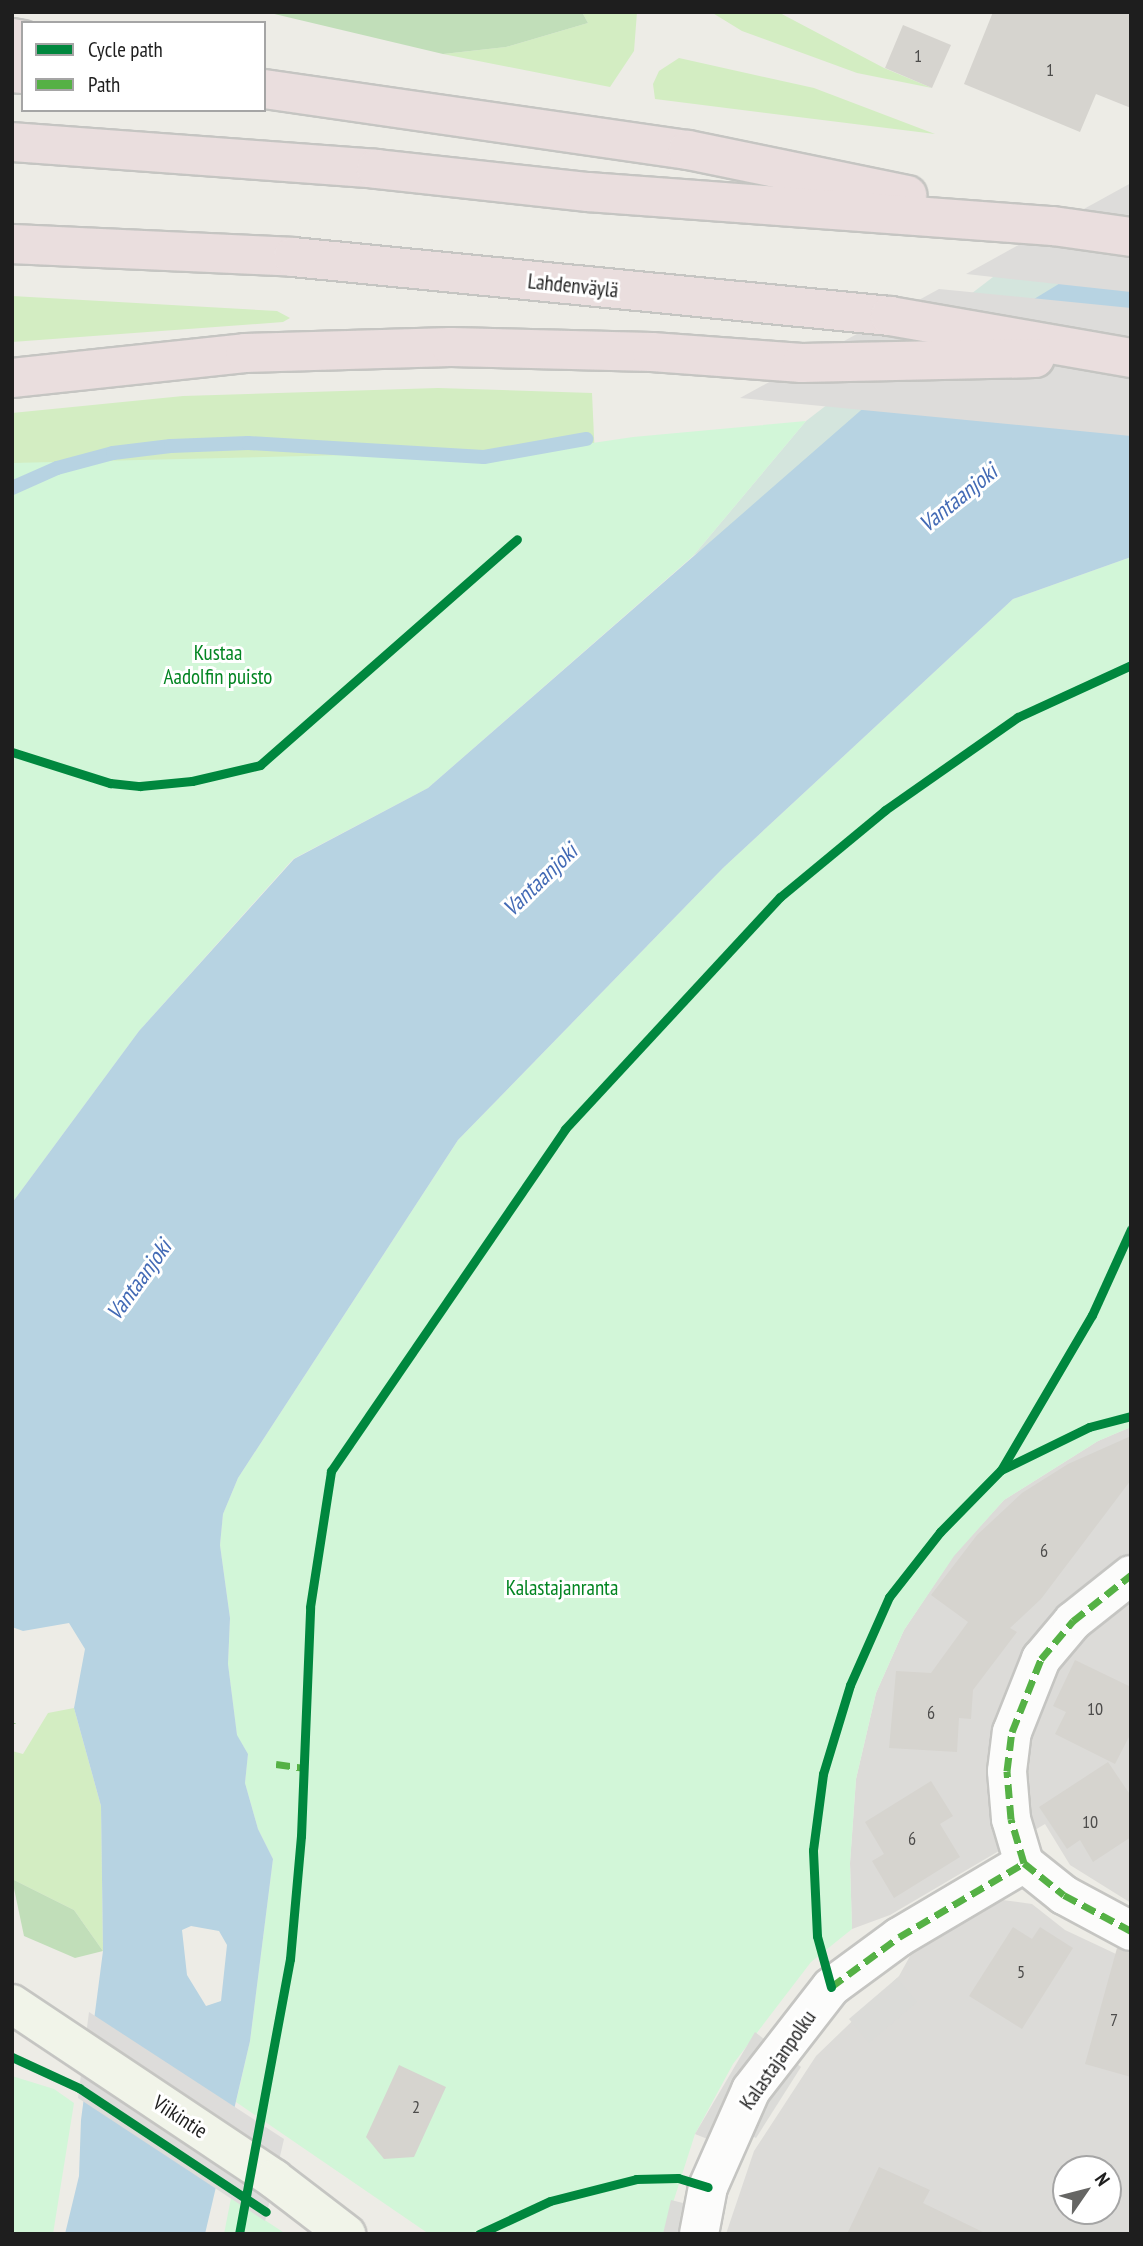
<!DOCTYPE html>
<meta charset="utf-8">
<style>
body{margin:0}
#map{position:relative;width:1143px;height:2246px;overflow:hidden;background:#edece6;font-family:"PT Sans Narrow",sans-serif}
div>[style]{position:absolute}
.residential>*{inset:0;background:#dcdbd8}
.grass>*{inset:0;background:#d3edc2}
.forest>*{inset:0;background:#c1deb9}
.wetland>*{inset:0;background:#d4e5dd}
.park>*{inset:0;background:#d2f6d8}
.parking>*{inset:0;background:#dbdbd8}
.water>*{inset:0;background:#b7d3e2}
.pier>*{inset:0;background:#dddcda}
.stream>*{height:14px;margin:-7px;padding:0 7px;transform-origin:7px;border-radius:7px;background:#b7d3e2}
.building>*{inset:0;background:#d6d4cf}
.roads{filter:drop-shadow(2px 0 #c5c5c2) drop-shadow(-2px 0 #c5c5c2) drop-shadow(0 2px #c5c5c2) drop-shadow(0 -2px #c5c5c2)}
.street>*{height:38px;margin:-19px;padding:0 19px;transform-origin:19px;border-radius:19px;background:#fcfcfb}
.secondary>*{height:38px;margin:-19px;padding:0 19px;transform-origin:19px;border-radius:19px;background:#f1f4e9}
.highway>*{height:38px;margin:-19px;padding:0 19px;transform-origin:19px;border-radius:19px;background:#eadede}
.quiet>*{height:7px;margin-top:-3.5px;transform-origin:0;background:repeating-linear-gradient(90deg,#55b145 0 14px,transparent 0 21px)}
.cycleway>*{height:9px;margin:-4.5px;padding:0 4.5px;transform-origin:4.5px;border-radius:4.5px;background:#00873e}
span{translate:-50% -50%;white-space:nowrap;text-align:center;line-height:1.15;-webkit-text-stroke:6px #fff;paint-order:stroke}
.number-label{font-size:18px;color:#4d4c4b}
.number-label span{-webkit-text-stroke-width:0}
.street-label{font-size:21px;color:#1e1e1e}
.park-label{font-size:21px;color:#038522}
.water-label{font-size:23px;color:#436ab5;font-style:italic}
.frame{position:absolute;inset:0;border:14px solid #1e1e1e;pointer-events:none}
.legend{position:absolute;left:21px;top:21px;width:245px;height:91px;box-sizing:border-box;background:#fff;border:2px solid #a5a5a5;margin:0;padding:9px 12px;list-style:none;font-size:21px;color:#1e1e1e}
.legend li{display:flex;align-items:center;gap:14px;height:35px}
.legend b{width:35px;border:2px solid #a5a5a5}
.north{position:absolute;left:1052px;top:2155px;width:70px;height:70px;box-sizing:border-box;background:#fff;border:2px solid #a5a5a5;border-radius:50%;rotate:55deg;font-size:19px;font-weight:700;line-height:28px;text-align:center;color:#1e1e1e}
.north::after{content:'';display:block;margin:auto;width:24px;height:32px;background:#666664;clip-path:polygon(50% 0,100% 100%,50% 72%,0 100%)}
</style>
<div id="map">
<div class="residential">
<i style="clip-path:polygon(1131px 1427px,1131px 1903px,1070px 1865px,1045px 1824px,890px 1915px,852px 1929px,850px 1863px,856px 1779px,876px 1693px,904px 1630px,954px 1555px,1004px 1500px,1098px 1441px)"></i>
<i style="clip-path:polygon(evenodd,995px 1899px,1032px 1904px,1065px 1930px,1131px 1961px,1131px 2234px,726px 2234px,754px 2151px,816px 2056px,899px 1976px,915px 1947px,995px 1899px,1066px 2169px,1108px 2169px,1108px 2211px,1066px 2211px,1066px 2169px)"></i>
</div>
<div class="grass">
<i style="clip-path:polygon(582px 12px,637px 12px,634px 51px,610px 87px,443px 54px,506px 47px,588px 23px)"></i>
<i style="clip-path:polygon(711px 12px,778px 12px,884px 68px,932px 88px,857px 73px,742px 31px)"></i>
<i style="clip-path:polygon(679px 58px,814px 88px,935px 134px,655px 99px,653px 84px,659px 71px)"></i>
<i style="clip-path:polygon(12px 296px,277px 311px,290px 318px,283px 322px,12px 342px)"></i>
<i style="clip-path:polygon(438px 388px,592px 393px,595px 459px,12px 737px,12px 413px,183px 396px)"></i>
<i style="clip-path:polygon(74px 1708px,101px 1806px,103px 1951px,74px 1910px,12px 1879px,12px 1751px,23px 1754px,48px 1713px)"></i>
</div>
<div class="forest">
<i style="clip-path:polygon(266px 12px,582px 12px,588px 23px,506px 47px,443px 54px)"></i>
<i style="clip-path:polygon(12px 1879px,74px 1910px,103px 1951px,75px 1958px,24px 1936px)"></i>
</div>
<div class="wetland">
<i style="clip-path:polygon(1131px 240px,693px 556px,806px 421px,1006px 267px)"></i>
</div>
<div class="park">
<i style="clip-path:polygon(806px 421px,693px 556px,428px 788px,293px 859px,139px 1031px,12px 1203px,12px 463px,347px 455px,477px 460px,633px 437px)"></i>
<i style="clip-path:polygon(1131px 557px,1131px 1427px,1098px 1441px,1004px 1500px,954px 1556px,904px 1630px,876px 1693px,856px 1779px,850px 1863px,852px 1929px,811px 1962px,733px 2064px,695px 2134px,663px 2234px,429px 2234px,236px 2102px,250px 2041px,273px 1859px,258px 1829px,245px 1783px,248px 1754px,237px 1736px,228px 1664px,230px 1618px,220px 1545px,223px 1514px,238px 1478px,458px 1140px,723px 868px,1013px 599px)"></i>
<i style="clip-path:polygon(12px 2076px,54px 2089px,74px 2103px,53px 2234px,12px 2234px)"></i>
<i style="clip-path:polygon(231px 2198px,286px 2234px,224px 2234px)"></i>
</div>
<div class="parking">
<i style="clip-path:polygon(897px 1978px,917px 2002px,869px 2043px,849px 2019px)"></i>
<i style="clip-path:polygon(755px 2032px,769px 2043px,710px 2140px,695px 2134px)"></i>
<i style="clip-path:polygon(789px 2057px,801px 2067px,756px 2138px,741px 2130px)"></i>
<i style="clip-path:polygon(671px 2200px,687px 2204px,679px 2234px,663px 2234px)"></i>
</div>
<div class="water">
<i style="clip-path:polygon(evenodd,1131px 240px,1131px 557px,1013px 599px,723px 868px,458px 1140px,238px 1478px,223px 1514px,220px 1545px,230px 1618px,228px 1664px,237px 1735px,248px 1754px,245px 1783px,258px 1829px,273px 1859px,250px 2041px,205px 2234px,65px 2234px,79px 2176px,81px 2120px,103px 1951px,101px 1806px,74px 1708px,85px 1649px,69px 1623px,23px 1631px,12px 1627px,12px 1203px,139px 1031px,294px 859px,428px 788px,883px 391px,1131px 240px,191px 1926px,219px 1931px,227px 1945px,221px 2001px,206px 2006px,187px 1975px,182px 1930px,191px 1926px)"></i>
</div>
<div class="pier">
<i style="clip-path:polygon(1131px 183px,1131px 292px,966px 274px,1053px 226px)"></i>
<i style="clip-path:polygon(939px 289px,1131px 308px,1131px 436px,740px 398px)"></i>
<i style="clip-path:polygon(89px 2012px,284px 2139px,265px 2221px,78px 2098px)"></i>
</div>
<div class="stream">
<i style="left:12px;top:488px;width:49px;rotate:-24deg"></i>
<i style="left:57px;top:468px;width:58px;rotate:-15deg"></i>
<i style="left:113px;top:453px;width:58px;rotate:-6.9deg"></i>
<i style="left:171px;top:446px;width:77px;rotate:-2.2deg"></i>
<i style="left:248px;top:443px;width:236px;rotate:3.4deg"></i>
<i style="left:484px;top:457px;width:104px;rotate:-10deg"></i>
</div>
<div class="building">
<i style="clip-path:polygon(993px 12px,1131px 12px,1131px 108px,1096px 94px,1080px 132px,964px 84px)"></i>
<i style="clip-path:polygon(903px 25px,951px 45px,932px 88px,885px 68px)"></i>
<i style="clip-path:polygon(1131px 1436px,1131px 1480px,1041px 1599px,1010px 1628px,1017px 1632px,973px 1690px,971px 1719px,959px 1718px,957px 1752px,889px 1748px,896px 1671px,931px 1673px,968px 1622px,931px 1595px,977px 1535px,1022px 1493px,1068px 1464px)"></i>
<i style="clip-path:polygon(1075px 1660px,1131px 1687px,1131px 1733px,1115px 1764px,1055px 1734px,1066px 1712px,1053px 1706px)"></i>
<i style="clip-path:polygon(1108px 1762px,1131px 1796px,1131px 1837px,1093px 1862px,1080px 1840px,1067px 1849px,1039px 1807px)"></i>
<i style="clip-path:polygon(931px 1781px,953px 1816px,940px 1824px,960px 1857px,894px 1898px,872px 1861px,884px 1854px,865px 1822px)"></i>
<i style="clip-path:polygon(1013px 1927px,1032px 1939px,1040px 1927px,1073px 1948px,1022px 2029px,969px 1996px)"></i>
<i style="clip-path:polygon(1117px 1948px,1131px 1953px,1131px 2077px,1085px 2064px)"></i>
<i style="clip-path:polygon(399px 2065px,446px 2087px,414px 2157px,384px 2159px,366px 2137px)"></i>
<i style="clip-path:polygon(879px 2167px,930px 2190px,923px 2203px,987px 2234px,847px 2234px)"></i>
</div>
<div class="roads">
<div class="street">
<i style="left:1024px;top:1863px;width:46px;rotate:-106.5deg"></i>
<i style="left:1011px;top:1819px;width:48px;rotate:-94.8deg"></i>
<i style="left:1007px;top:1771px;width:39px;rotate:-83deg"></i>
<i style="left:1012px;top:1732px;width:79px;rotate:-68.3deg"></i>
<i style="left:1041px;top:1659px;width:50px;rotate:-49.9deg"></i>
<i style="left:1073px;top:1621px;width:74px;rotate:-38.4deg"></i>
<i style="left:699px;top:2234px;width:48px;rotate:-79.2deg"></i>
<i style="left:708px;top:2187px;width:106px;rotate:-66.1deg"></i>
<i style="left:751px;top:2090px;width:130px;rotate:-52.2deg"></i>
<i style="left:831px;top:1987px;width:84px;rotate:-36.3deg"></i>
<i style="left:899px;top:1937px;width:145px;rotate:-30.6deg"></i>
<i style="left:1024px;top:1863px;width:51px;rotate:38.7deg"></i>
<i style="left:1064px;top:1895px;width:76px;rotate:28.2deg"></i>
</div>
<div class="secondary">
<i style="left:12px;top:2004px;width:315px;rotate:33.7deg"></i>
<i style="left:274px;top:2179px;width:91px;rotate:37.4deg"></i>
</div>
<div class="highway">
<i style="left:12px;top:38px;width:11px;rotate:10deg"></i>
<i style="left:12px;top:73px;width:11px;rotate:5deg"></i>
<i style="left:264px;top:89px;width:428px;rotate:8.2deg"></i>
<i style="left:688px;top:150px;width:224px;rotate:11.6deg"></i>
<i style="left:12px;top:142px;width:365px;rotate:4.2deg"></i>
<i style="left:376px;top:169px;width:213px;rotate:6.2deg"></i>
<i style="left:588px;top:192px;width:466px;rotate:4.2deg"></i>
<i style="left:1053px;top:226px;width:79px;rotate:8deg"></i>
<i style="left:12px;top:244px;width:281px;rotate:2.6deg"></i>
<i style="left:293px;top:257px;width:600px;rotate:5.64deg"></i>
<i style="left:890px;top:316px;width:245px;rotate:9.9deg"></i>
<i style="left:12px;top:378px;width:234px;rotate:-6.1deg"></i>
<i style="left:245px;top:353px;width:206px;rotate:-1.7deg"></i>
<i style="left:451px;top:347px;width:201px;rotate:1.4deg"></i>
<i style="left:652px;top:352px;width:150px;rotate:4.2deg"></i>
<i style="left:802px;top:363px;width:233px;rotate:-1.2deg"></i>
</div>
</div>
<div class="quiet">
<i style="left:12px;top:1724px;width:1px;rotate:-90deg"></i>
<i style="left:276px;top:1764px;width:28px;rotate:8deg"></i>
<i style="left:1024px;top:1863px;width:46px;rotate:-106.5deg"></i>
<i style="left:1011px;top:1819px;width:48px;rotate:-94.8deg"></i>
<i style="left:1007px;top:1771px;width:39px;rotate:-83deg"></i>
<i style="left:1012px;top:1732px;width:79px;rotate:-68.3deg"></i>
<i style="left:1041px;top:1659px;width:50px;rotate:-49.9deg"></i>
<i style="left:1073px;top:1621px;width:74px;rotate:-38.4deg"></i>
<i style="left:831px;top:1987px;width:84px;rotate:-36.3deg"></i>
<i style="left:899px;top:1937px;width:145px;rotate:-30.6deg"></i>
<i style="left:1024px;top:1863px;width:51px;rotate:38.7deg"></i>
<i style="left:1064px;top:1895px;width:76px;rotate:28.2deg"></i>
</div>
<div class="cycleway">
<i style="left:12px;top:752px;width:103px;rotate:17.6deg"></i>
<i style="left:110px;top:783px;width:30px;rotate:6deg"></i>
<i style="left:140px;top:786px;width:52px;rotate:-5.5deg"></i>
<i style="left:192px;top:781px;width:70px;rotate:-13.2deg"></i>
<i style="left:260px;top:765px;width:342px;rotate:-41.3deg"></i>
<i style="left:1001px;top:1470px;width:98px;rotate:-26deg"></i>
<i style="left:1089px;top:1427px;width:43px;rotate:-14.7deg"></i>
<i style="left:831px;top:1987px;width:53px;rotate:-105.4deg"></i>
<i style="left:817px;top:1936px;width:86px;rotate:-92.7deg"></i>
<i style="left:813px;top:1850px;width:77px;rotate:-82.5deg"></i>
<i style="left:823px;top:1774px;width:93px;rotate:-73.1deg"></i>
<i style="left:850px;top:1685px;width:96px;rotate:-66.1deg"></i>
<i style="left:889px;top:1597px;width:83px;rotate:-51.9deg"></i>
<i style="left:940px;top:1532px;width:87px;rotate:-45.5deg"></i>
<i style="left:1001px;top:1470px;width:180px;rotate:-59.6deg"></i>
<i style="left:1092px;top:1315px;width:94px;rotate:-65.6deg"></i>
<i style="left:12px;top:2057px;width:74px;rotate:24.8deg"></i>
<i style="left:79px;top:2088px;width:224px;rotate:33.5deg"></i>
<i style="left:239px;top:2234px;width:280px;rotate:-79.5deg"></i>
<i style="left:290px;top:1959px;width:123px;rotate:-84.9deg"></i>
<i style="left:301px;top:1836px;width:229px;rotate:-87.7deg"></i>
<i style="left:310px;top:1607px;width:138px;rotate:-81.2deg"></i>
<i style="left:331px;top:1471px;width:414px;rotate:-55.6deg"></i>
<i style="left:565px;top:1129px;width:316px;rotate:-47.2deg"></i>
<i style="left:780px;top:897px;width:136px;rotate:-39.6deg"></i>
<i style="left:885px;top:810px;width:162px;rotate:-35deg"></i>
<i style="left:1018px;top:717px;width:124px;rotate:-24.7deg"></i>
<i style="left:479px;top:2234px;width:78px;rotate:-24.9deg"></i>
<i style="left:550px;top:2201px;width:89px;rotate:-14.3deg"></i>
<i style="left:636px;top:2179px;width:42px;rotate:-1.4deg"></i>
<i style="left:678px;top:2178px;width:31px;rotate:17deg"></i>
</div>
<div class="number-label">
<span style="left:918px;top:56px">1</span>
<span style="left:1050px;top:70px">1</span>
<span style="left:1044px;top:1551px">6</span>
<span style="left:1095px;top:1709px">10</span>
<span style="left:931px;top:1713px">6</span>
<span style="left:1090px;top:1822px">10</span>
<span style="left:912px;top:1839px">6</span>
<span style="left:1021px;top:1972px">5</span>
<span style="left:1114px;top:2020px">7</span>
<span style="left:416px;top:2107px">2</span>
</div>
<div class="street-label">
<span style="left:573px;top:286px;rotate:6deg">Lahdenväylä</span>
<span style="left:778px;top:2060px;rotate:-55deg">Kalastajanpolku</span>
<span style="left:180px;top:2117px;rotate:33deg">Viikintie</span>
</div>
<div class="park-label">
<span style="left:218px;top:665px">Kustaa<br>Aadolfin puisto</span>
<span style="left:562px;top:1588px">Kalastajanranta</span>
</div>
<div class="water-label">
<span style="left:958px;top:498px;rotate:-39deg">Vantaanjoki</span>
<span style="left:540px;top:880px;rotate:-44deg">Vantaanjoki</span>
<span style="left:139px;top:1280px;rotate:-54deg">Vantaanjoki</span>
</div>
<div class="frame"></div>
<ul class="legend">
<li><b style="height:9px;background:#00873e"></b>Cycle path</li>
<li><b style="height:9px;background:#55b145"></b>Path</li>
</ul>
<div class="north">N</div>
</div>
